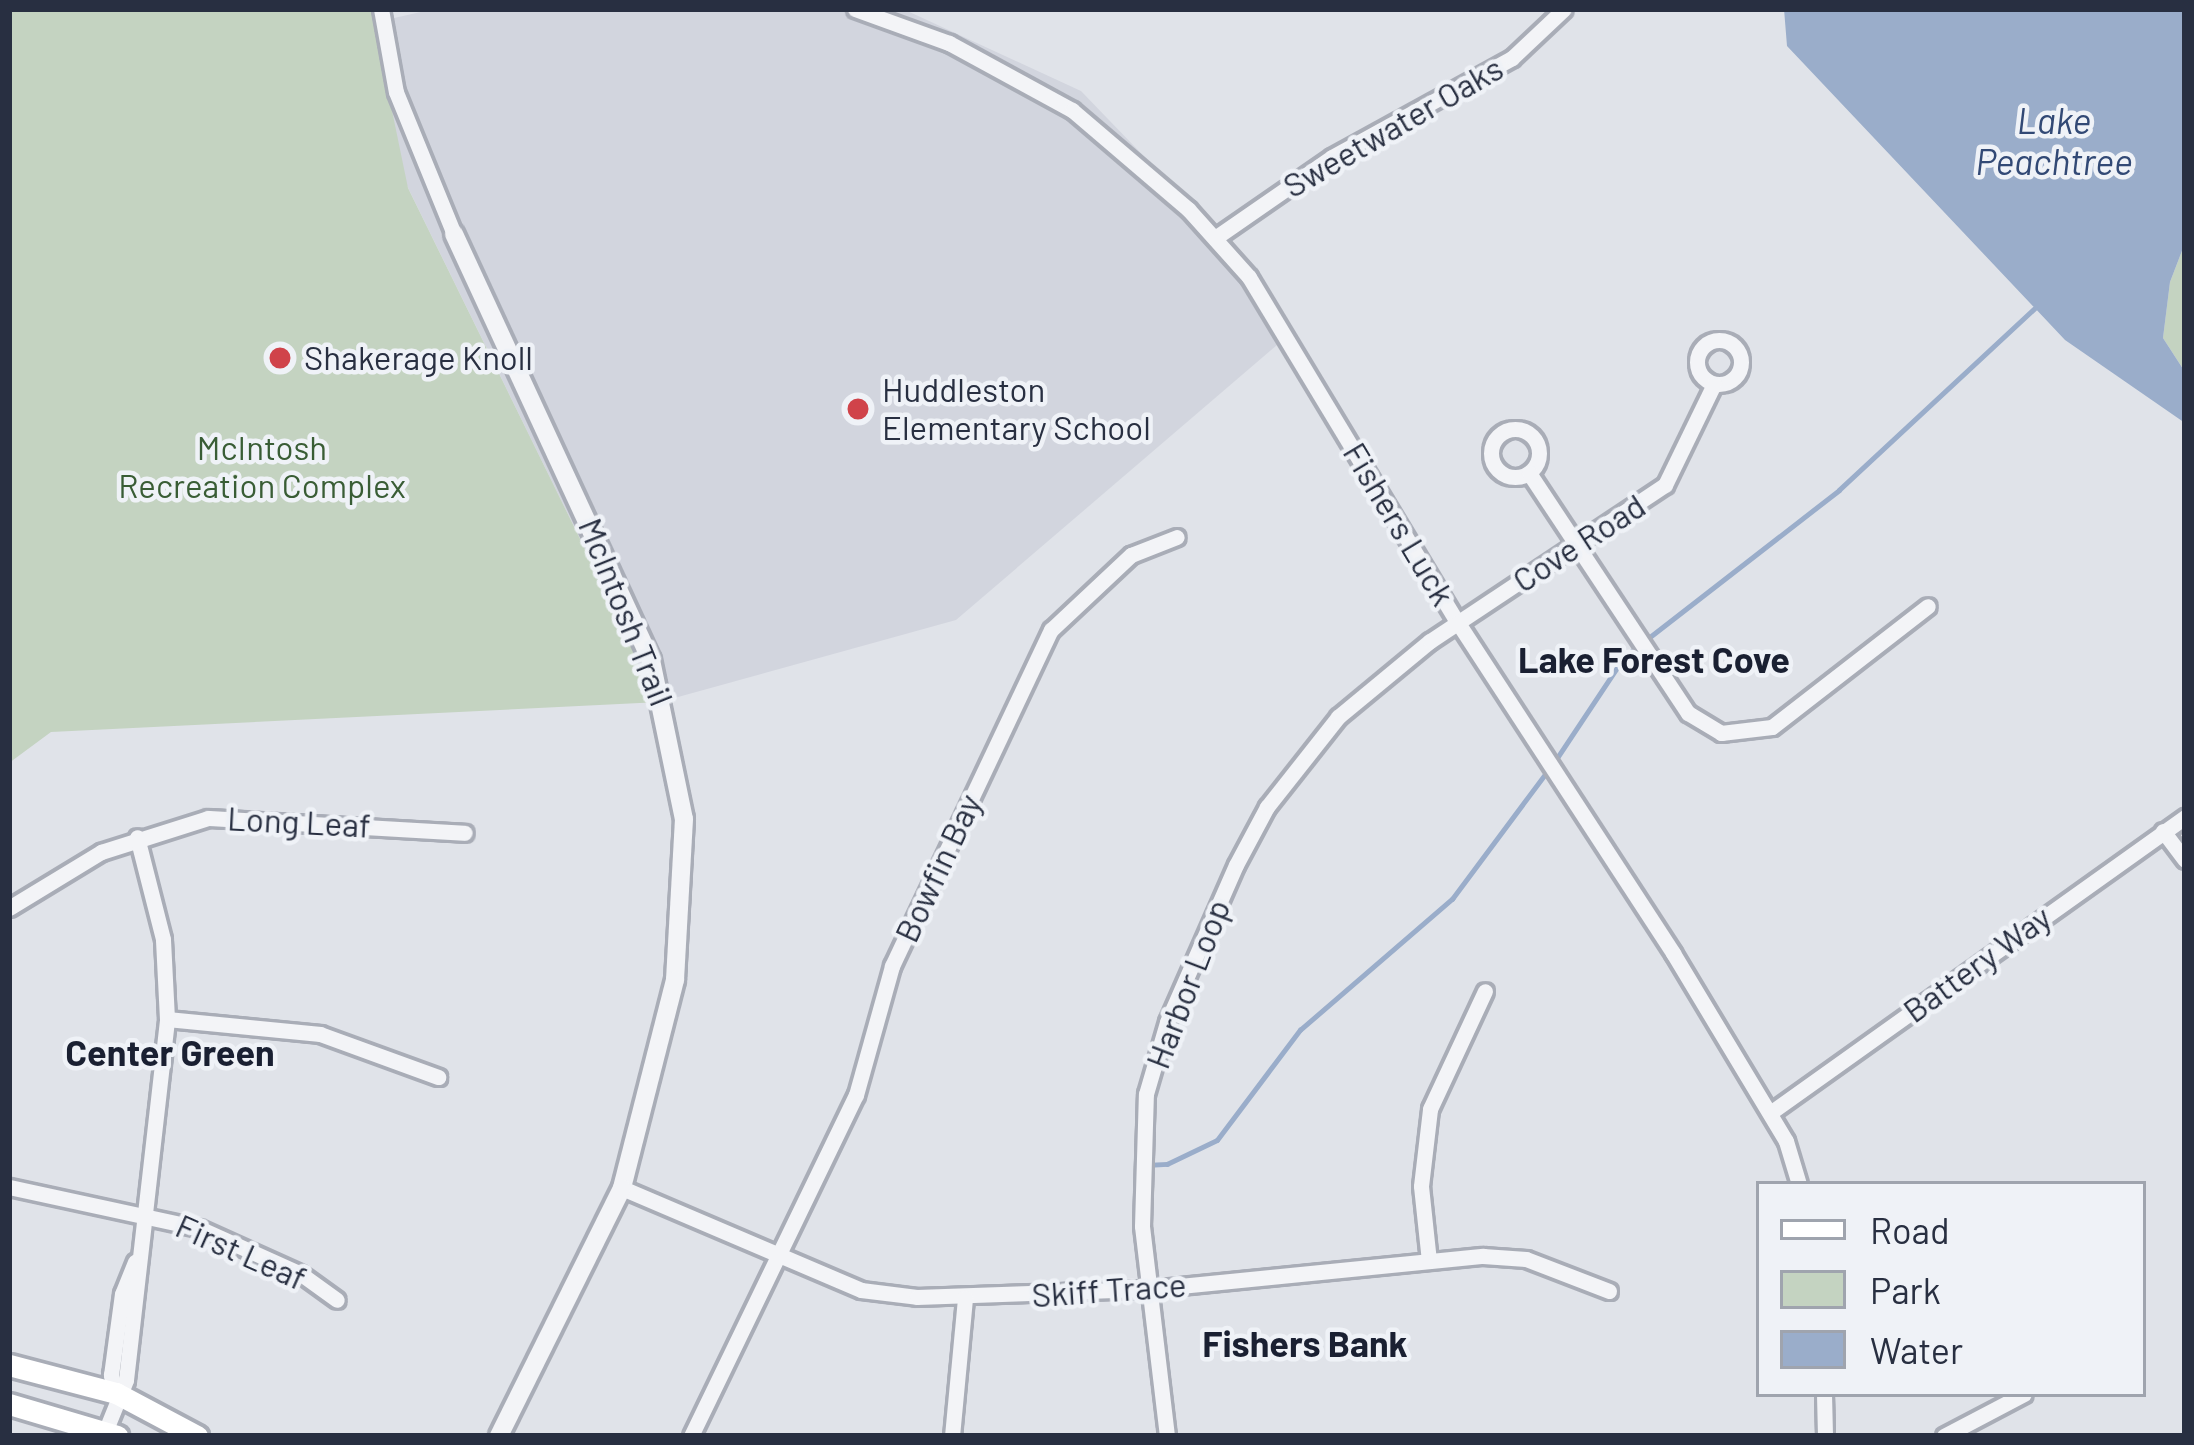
<!DOCTYPE html>
<style>
body{margin:0}
#map{position:relative;width:2194px;height:1445px;overflow:hidden;background:#e0e3e9;font-family:Barlow,sans-serif}
div>[style]{position:absolute}
.built>*{inset:0;background:#d2d5de}
.green>*{inset:0;background:#c4d3c1}
.water>*{inset:0;background:#9aadca}
.stream>*{height:4.5px;margin:-2.25px;padding:0 2.25px;transform-origin:2.25px;border-radius:2.25px;background:#9aadca}
.roads{filter:drop-shadow(3px 0 #a9adb7) drop-shadow(-3px 0 #a9adb7) drop-shadow(0 3px #a9adb7) drop-shadow(0 -3px #a9adb7)}
.minor>*{height:15px;margin:-7.5px;padding:0 7.5px;transform-origin:7.5px;border-radius:7.5px;background:#f3f4f7}
.minor>.ring{margin:-7.5px;padding:0;box-sizing:content-box;background:none;border:15px solid #f3f4f7;border-radius:50%}
.tertiary>*{height:18px;margin:-9px;padding:0 9px;transform-origin:9px;border-radius:9px;background:#f3f4f7}
.secondary>*{height:21px;margin:-10.5px;padding:0 10.5px;transform-origin:10.5px;border-radius:10.5px;background:#fff}
.dots>*{width:33px;height:33px;translate:-50% -50%;box-sizing:border-box;border:6px solid #eff2f7;border-radius:50%}
span{translate:-50% -50%;white-space:nowrap;text-align:center;line-height:1.15;-webkit-text-stroke:9px #eff2f7;paint-order:stroke}
.street-label{font-size:33px;color:#282f41}
.poi-label{font-size:33px;color:#282f41}
.left{translate:0 -50%;text-align:left}
.park-label{font-size:33px;color:#395d35}
.water-label{font-size:36px;color:#324975;font-style:italic}
.neighbourhood-label{font-size:36px;color:#1a2032;font-weight:700}
.frame{position:absolute;inset:0;border:12px solid #282f41;pointer-events:none}
.legend{position:absolute;left:1756px;top:1181px;width:390px;height:216px;box-sizing:border-box;background:#eff2f7;border:3px solid #9fa4ae;margin:0;padding:15px 21px;list-style:none;font-size:36px;color:#282f41}
.legend li{display:flex;align-items:center;gap:24px;height:60px}
.legend b{width:60px;border:3px solid #9fa4ae}
</style>
<div id="map">
<div class="built">
<i style="clip-path:polygon(434px 9px,903px 9px,1081px 91px,1214px 229px,1277px 345px,956px 620px,660px 702px,391px 153px,372px 23px)"></i>
</div>
<div class="green">
<i style="clip-path:polygon(9px 9px,371px 9px,408px 188px,660px 702px,51px 732px,9px 763px)"></i>
<i style="clip-path:polygon(2185px 243px,2185px 372px,2163px 338px,2170px 282px)"></i>
</div>
<div class="water">
<i style="clip-path:polygon(1784px 9px,2185px 9px,2185px 243px,2170px 282px,2163px 338px,2185px 372px,2185px 423px,2065px 340px,1787px 46px)"></i>
</div>
<div class="stream">
<i style="left:1555px;top:761px;width:125px;rotate:-56.4deg"></i>
<i style="left:1624px;top:657px;width:272px;rotate:-37.8deg"></i>
<i style="left:1839px;top:490px;width:267px;rotate:-42.9deg"></i>
<i style="left:1146px;top:1165px;width:21px;rotate:-3deg"></i>
<i style="left:1167px;top:1164px;width:55px;rotate:-25.6deg"></i>
<i style="left:1217px;top:1140px;width:138px;rotate:-53deg"></i>
<i style="left:1300px;top:1030px;width:201px;rotate:-40.8deg"></i>
<i style="left:1452px;top:899px;width:161px;rotate:-53.3deg"></i>
</div>
<div class="roads">
<div class="minor">
<i style="left:381px;top:9px;width:84px;rotate:79.8deg"></i>
<i style="left:396px;top:92px;width:153px;rotate:67.8deg"></i>
<i style="left:855px;top:9px;width:100px;rotate:19.9deg"></i>
<i style="left:949px;top:43px;width:140px;rotate:28.6deg"></i>
<i style="left:1072px;top:110px;width:153px;rotate:40.5deg"></i>
<i style="left:1188px;top:209px;width:91px;rotate:48.1deg"></i>
<i style="left:1249px;top:277px;width:404px;rotate:58.9deg"></i>
<i style="left:1458px;top:623px;width:394px;rotate:56.9deg"></i>
<i style="left:1673px;top:953px;width:219px;rotate:59deg"></i>
<i style="left:1786px;top:1141px;width:45px;rotate:73.2deg"></i>
<i style="left:1215px;top:238px;width:142px;rotate:-34.7deg"></i>
<i style="left:1332px;top:157px;width:205px;rotate:-28.8deg"></i>
<i style="left:1512px;top:58px;width:71px;rotate:-43.3deg"></i>
<i class="ring" style="left:1697px;top:340px;width:29px;height:29px"></i>
<i class="ring" style="left:1491px;top:429px;width:33px;height:33px"></i>
<i style="left:1529px;top:473px;width:288px;rotate:56.5deg"></i>
<i style="left:1688px;top:713px;width:39px;rotate:31deg"></i>
<i style="left:1721px;top:733px;width:51px;rotate:-6.7deg"></i>
<i style="left:1772px;top:727px;width:197px;rotate:-37.8deg"></i>
<i style="left:2163px;top:831px;width:36px;rotate:53deg"></i>
<i style="left:9px;top:908px;width:108px;rotate:-31.3deg"></i>
<i style="left:101px;top:852px;width:112px;rotate:-17.6deg"></i>
<i style="left:208px;top:818px;width:257px;rotate:3.3deg"></i>
<i style="left:167px;top:1019px;width:154px;rotate:5.6deg"></i>
<i style="left:320px;top:1034px;width:126px;rotate:20deg"></i>
<i style="left:1770px;top:1113px;width:510px;rotate:-35.5deg"></i>
<i style="left:9px;top:1187px;width:194px;rotate:12.2deg"></i>
<i style="left:199px;top:1228px;width:112px;rotate:24.3deg"></i>
<i style="left:301px;top:1274px;width:44px;rotate:35.8deg"></i>
<i style="left:622px;top:1188px;width:260px;rotate:23.1deg"></i>
<i style="left:861px;top:1290px;width:56px;rotate:7.1deg"></i>
<i style="left:917px;top:1297px;width:233px;rotate:-2deg"></i>
<i style="left:1150px;top:1289px;width:335px;rotate:-5.7deg"></i>
<i style="left:1483px;top:1256px;width:43px;rotate:4deg"></i>
<i style="left:1526px;top:1259px;width:89px;rotate:21.1deg"></i>
<i style="left:1429px;top:1261px;width:75px;rotate:-96.1deg"></i>
<i style="left:1421px;top:1186px;width:78px;rotate:-83.3deg"></i>
<i style="left:1430px;top:1109px;width:130px;rotate:-65deg"></i>
<i style="left:116px;top:1393px;width:19px;rotate:-106deg"></i>
<i style="left:111px;top:1375px;width:82px;rotate:-82.3deg"></i>
<i style="left:122px;top:1294px;width:35px;rotate:-68deg"></i>
<i style="left:1824px;top:1394px;width:42px;rotate:88.6deg"></i>
<i style="left:105px;top:1432px;width:56px;rotate:-68deg"></i>
<i style="left:126px;top:1380px;width:363px;rotate:-83.5deg"></i>
<i style="left:167px;top:1019px;width:80px;rotate:-92.9deg"></i>
<i style="left:163px;top:939px;width:105px;rotate:-104.3deg"></i>
<i style="left:691px;top:1436px;width:379px;rotate:-64.2deg"></i>
<i style="left:856px;top:1095px;width:134px;rotate:-74.4deg"></i>
<i style="left:892px;top:966px;width:372px;rotate:-64.7deg"></i>
<i style="left:1051px;top:630px;width:110px;rotate:-43.2deg"></i>
<i style="left:1131px;top:555px;width:49px;rotate:-21.4deg"></i>
<i style="left:952px;top:1436px;width:139px;rotate:-84.6deg"></i>
<i style="left:1167px;top:1436px;width:211px;rotate:-96.8deg"></i>
<i style="left:1142px;top:1226px;width:132px;rotate:-88.3deg"></i>
<i style="left:1146px;top:1094px;width:75px;rotate:-73.7deg"></i>
<i style="left:1167px;top:1022px;width:171px;rotate:-66.3deg"></i>
<i style="left:1236px;top:865px;width:66px;rotate:-61.9deg"></i>
<i style="left:1267px;top:807px;width:115px;rotate:-51.7deg"></i>
<i style="left:1338px;top:717px;width:119px;rotate:-39.6deg"></i>
<i style="left:1430px;top:641px;width:282px;rotate:-33.6deg"></i>
<i style="left:1665px;top:485px;width:112px;rotate:-64.1deg"></i>
<i style="left:1944px;top:1436px;width:90px;rotate:-27.7deg"></i>
</div>
<div class="tertiary">
<i style="left:454px;top:234px;width:469px;rotate:65.2deg"></i>
<i style="left:651px;top:660px;width:162px;rotate:78.3deg"></i>
<i style="left:684px;top:819px;width:161px;rotate:93.2deg"></i>
<i style="left:675px;top:980px;width:215px;rotate:104.3deg"></i>
<i style="left:622px;top:1188px;width:277px;rotate:116.4deg"></i>
</div>
<div class="secondary">
<i style="left:9px;top:1365px;width:111px;rotate:14.7deg"></i>
<i style="left:116px;top:1393px;width:92px;rotate:28deg"></i>
<i style="left:9px;top:1404px;width:113px;rotate:16.5deg"></i>
</div>
</div>
<div class="dots">
<i style="left:280px;top:358px;background:#d0434a"></i>
<i style="left:858px;top:409px;background:#d0434a"></i>
</div>
<div class="street-label">
<span style="left:1393px;top:127px;rotate:-30deg">Sweetwater Oaks</span>
<span style="left:1399px;top:524px;rotate:59deg">Fishers Luck</span>
<span style="left:1579px;top:543px;rotate:-33deg">Cove Road</span>
<span style="left:626px;top:612px;rotate:68deg">McIntosh Trail</span>
<span style="left:299px;top:822px;rotate:3deg">Long Leaf</span>
<span style="left:938px;top:868px;rotate:-65deg">Bowfin Bay</span>
<span style="left:1977px;top:964px;rotate:-36deg">Battery Way</span>
<span style="left:1188px;top:984px;rotate:-69deg">Harbor Loop</span>
<span style="left:241px;top:1252px;rotate:24deg">First Leaf</span>
<span style="left:1109px;top:1290px;rotate:-4deg">Skiff Trace</span>
</div>
<div class="poi-label">
<span class="left" style="left:304px;top:358px">Shakerage Knoll</span>
<span class="left" style="left:882px;top:409px">Huddleston<br>Elementary School</span>
</div>
<div class="park-label">
<span style="left:262px;top:467px">McIntosh<br>Recreation Complex</span>
</div>
<div class="water-label">
<span style="left:2054px;top:140px">Lake<br>Peachtree</span>
</div>
<div class="neighbourhood-label">
<span style="left:1654px;top:659px">Lake Forest Cove</span>
<span style="left:170px;top:1052px">Center Green</span>
<span style="left:1305px;top:1343px">Fishers Bank</span>
</div>
<div class="frame"></div>
<ul class="legend">
<li><b style="height:15px;background:#fff"></b>Road</li>
<li><b style="height:33px;background:#c4d3c1"></b>Park</li>
<li><b style="height:33px;background:#9aadca"></b>Water</li>
</ul>
</div>
